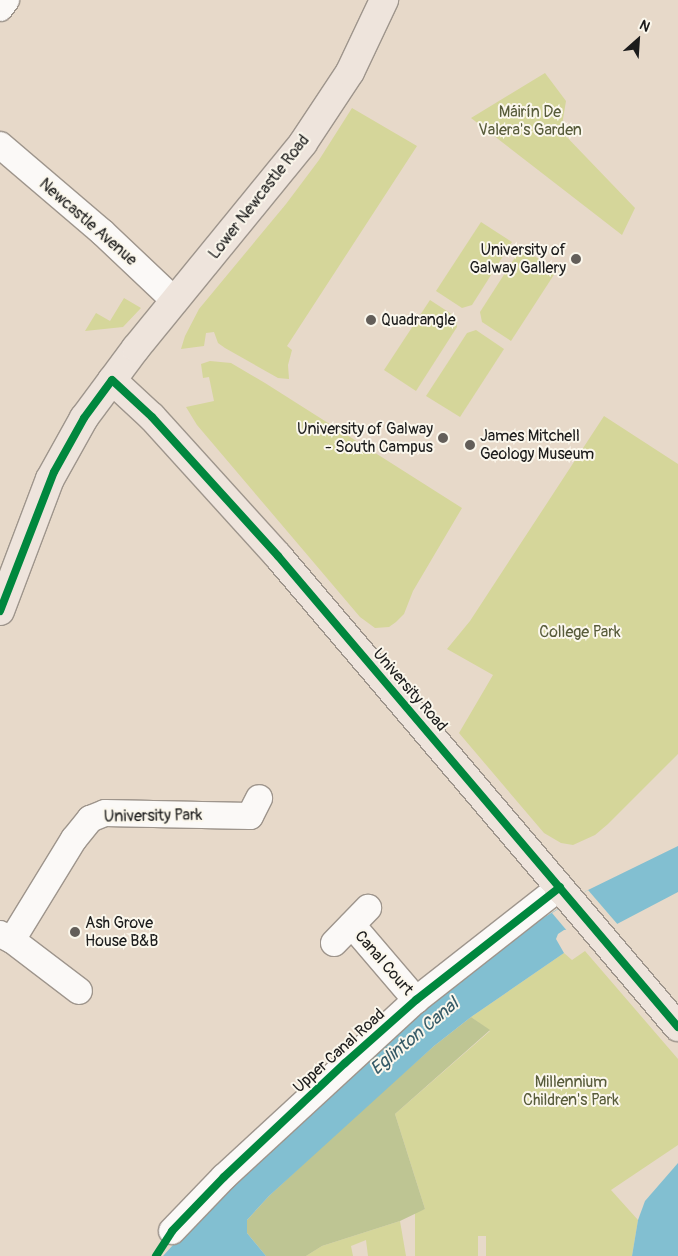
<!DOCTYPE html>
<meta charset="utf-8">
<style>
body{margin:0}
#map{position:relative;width:678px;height:1256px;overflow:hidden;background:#e7d9c9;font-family:Pangolin,sans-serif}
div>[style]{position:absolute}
.green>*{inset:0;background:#d5d69a}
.forest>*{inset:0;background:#bec593}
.water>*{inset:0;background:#82bfd1}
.pier>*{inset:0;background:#e7d9c9}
.roads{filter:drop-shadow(1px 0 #9e958c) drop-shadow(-1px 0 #9e958c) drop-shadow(0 1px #9e958c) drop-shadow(0 -1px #9e958c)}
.minor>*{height:26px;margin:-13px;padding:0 13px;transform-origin:13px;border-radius:13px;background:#fbf9f7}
.major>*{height:28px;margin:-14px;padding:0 14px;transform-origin:14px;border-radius:14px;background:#eee4dc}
.cycleway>*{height:8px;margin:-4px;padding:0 4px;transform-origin:4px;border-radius:4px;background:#00873e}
.dots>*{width:14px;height:14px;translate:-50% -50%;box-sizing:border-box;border:2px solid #fbf7ec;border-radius:50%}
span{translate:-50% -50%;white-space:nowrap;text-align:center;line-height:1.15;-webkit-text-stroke:4px #fbf7ec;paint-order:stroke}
.park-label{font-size:16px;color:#585c3b}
.street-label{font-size:16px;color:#1c1c1c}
.poi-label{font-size:16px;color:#1c1c1c}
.right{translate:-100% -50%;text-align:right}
.left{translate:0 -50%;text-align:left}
.water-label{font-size:18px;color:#345966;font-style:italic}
.north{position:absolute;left:613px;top:15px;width:50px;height:50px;-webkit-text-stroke:4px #fbf7ec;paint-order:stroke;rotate:26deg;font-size:14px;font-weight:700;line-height:20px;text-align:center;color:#1c1c1c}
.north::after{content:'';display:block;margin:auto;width:18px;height:22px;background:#1c1c1c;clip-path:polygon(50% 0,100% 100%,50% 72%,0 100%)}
</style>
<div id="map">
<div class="green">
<i style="clip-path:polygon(545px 73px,566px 101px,561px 131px,635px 208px,622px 235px,471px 118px)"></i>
<i style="clip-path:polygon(352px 108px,417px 146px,287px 346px,292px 350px,288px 365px,289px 379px,278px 378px,225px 348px,218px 343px,214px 332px,206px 333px,204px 346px,181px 349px,185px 336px,199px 309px,286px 204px,319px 160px)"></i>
<i style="clip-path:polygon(481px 222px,512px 242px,472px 305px,462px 308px,436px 291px)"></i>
<i style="clip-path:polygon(521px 248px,557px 270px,511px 341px,482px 322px,480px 312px)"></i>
<i style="clip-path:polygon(124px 298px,141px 308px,123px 327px,85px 331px,96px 313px,110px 321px)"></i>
<i style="clip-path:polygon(430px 300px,456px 317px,457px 327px,416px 391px,384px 370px)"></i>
<i style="clip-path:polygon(476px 330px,504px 349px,460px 417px,426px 396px,467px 333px)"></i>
<i style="clip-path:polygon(210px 361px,231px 363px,265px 383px,462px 508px,413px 591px,404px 614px,396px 622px,389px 627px,375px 628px,360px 617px,197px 425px,186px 407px,214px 401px,209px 377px,203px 378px,201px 364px)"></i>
<i style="clip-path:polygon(604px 416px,678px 464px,678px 754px,608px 824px,595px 835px,573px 845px,561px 843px,544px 833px,459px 733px,493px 675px,447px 649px,470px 621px)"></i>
<i style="clip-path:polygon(585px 951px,678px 1059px,678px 1145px,611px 1190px,638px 1220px,632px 1256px,486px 1256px,486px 1236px,478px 1236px,478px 1256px,415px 1256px,415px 1212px,425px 1209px,395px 1114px,490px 1031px,471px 1017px,564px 953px,572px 960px)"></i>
<i style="clip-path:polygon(400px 1221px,406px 1256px,368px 1256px,366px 1240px,351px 1246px,353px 1256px,306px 1256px,322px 1246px)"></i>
</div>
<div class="forest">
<i style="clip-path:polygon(471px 1017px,490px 1030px,395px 1114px,425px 1209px,400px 1221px,322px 1246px,306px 1256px,266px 1256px,247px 1233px,247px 1220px,269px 1196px,356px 1115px,434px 1046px)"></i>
</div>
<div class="water">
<i style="clip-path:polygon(678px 846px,678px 892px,617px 924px,564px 930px,558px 934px,556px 939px,564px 953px,471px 1017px,434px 1046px,269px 1196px,247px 1220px,247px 1233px,266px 1256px,163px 1256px,229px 1183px,489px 952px,588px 890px)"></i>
<i style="clip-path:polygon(678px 1163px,678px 1256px,632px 1256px,638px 1220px,645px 1201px)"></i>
</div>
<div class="pier">
<i style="clip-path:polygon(588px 890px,619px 926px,568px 932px,552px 913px)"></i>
</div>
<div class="roads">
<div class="minor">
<i style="left:0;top:8px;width:10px;rotate:-53deg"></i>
<i style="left:0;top:145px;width:134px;rotate:40.5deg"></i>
<i style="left:102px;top:232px;width:100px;rotate:43.4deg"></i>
<i style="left:352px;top:925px;width:99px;rotate:49.5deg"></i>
<i style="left:0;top:934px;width:13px;rotate:27deg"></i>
<i style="left:12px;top:940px;width:84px;rotate:37.3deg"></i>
<i style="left:12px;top:940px;width:119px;rotate:-58.5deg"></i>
<i style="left:74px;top:839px;width:26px;rotate:-51deg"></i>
<i style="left:90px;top:819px;width:16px;rotate:-22deg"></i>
<i style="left:105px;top:813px;width:145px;rotate:1.2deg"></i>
<i style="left:250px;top:816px;width:20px;rotate:-63deg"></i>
<i style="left:334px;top:943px;width:49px;rotate:-45.8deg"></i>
<i style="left:172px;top:1231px;width:75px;rotate:-46.1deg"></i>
<i style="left:224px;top:1177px;width:261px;rotate:-42.7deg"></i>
<i style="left:416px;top:1000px;width:183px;rotate:-38.1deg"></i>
</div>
<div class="major">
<i style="left:112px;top:380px;width:54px;rotate:42.8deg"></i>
<i style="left:152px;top:417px;width:188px;rotate:47.8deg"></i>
<i style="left:278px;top:556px;width:618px;rotate:49.66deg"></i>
<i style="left:0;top:611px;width:141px;rotate:-69.3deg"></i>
<i style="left:50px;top:479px;width:70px;rotate:-60.9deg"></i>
<i style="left:84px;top:418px;width:87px;rotate:-53.4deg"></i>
<i style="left:136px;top:348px;width:264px;rotate:-50.8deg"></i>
<i style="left:303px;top:143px;width:85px;rotate:-56.5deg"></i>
<i style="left:350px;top:72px;width:80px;rotate:-64.7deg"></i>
</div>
</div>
<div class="cycleway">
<i style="left:0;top:611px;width:149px;rotate:-68.8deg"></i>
<i style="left:54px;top:472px;width:62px;rotate:-60.9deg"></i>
<i style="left:84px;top:418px;width:47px;rotate:-53.6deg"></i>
<i style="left:112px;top:380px;width:54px;rotate:42.8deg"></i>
<i style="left:152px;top:417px;width:188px;rotate:47.8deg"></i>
<i style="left:278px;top:556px;width:618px;rotate:49.66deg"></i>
<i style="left:156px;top:1256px;width:30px;rotate:-57deg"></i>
<i style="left:172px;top:1231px;width:75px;rotate:-46.1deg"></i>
<i style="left:224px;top:1177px;width:166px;rotate:-43.3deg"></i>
<i style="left:345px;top:1063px;width:95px;rotate:-41.6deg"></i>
<i style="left:416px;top:1000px;width:183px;rotate:-38.1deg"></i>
</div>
<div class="dots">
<i style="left:576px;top:259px;background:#635e59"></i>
<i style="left:371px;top:320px;background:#635e59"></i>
<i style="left:443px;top:438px;background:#635e59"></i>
<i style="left:470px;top:445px;background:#635e59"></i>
<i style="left:75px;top:932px;background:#635e59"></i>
</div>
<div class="park-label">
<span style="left:530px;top:121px">Máirín De<br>Valera's Garden</span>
<span style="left:580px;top:632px">College Park</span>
<span style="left:571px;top:1091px">Millennium<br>Children's Park</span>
</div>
<div class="street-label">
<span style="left:259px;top:197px;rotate:-52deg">Lower Newcastle Road</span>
<span style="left:88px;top:222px;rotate:41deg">Newcastle Avenue</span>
<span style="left:410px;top:690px;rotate:49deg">University Road</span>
<span style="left:153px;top:816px;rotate:-1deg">University Park</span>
<span style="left:384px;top:963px;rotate:49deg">Canal Court</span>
<span style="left:339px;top:1051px;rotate:-42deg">Upper Canal Road</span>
</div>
<div class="poi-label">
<span class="right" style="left:566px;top:259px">University of<br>Galway Gallery</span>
<span class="left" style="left:381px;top:320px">Quadrangle</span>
<span class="right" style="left:433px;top:438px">University of Galway<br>- South Campus</span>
<span class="left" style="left:480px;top:445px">James Mitchell<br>Geology Museum</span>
<span class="left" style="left:85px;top:932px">Ash Grove<br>House B&amp;B</span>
</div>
<div class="water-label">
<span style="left:415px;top:1037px;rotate:-40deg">Eglinton Canal</span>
</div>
<div class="north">N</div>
</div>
